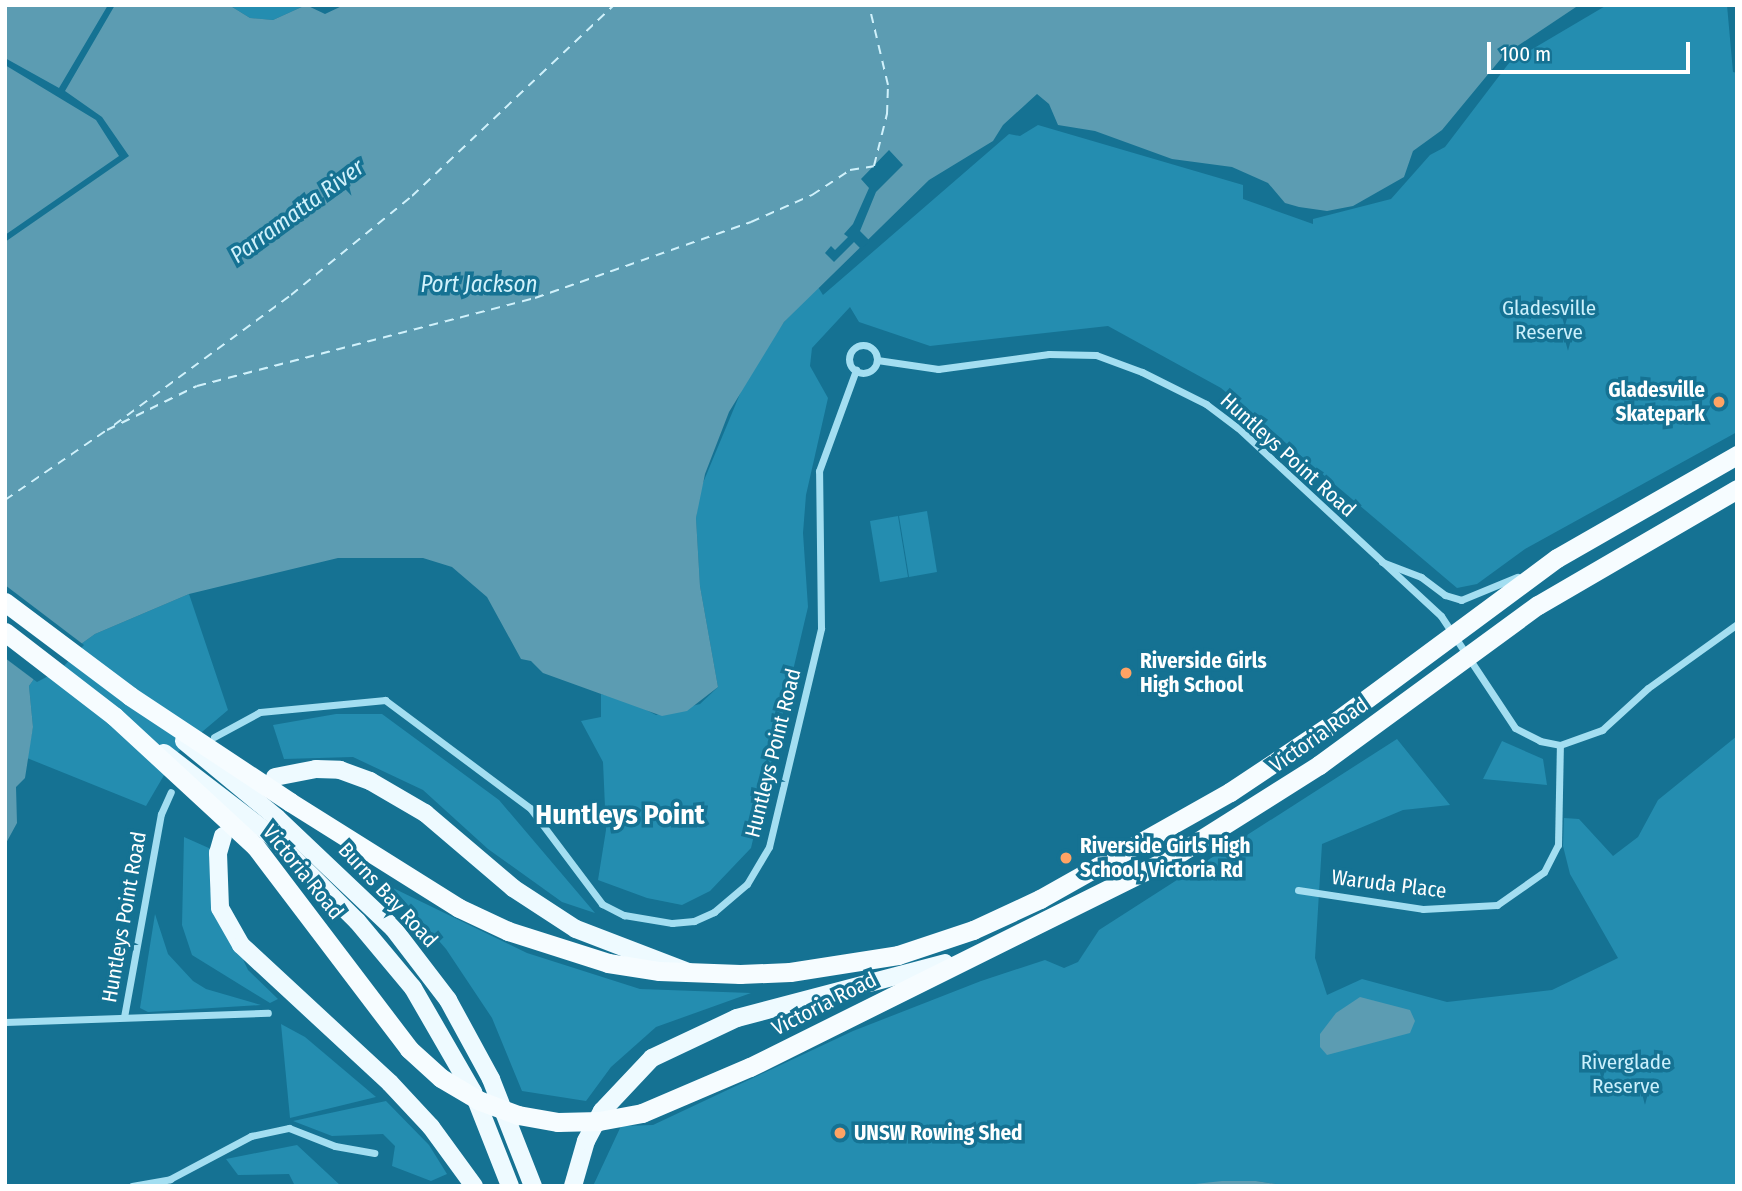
<!DOCTYPE html>
<style>
body{margin:0}
#map{position:relative;width:1742px;height:1191px;overflow:hidden;background:#157293;font-family:"Fira Sans Condensed",sans-serif}
div>[style]{position:absolute}
.green>*{inset:0;background:#248db0}
.water>*{inset:0;background:#5c9cb2}
.pier>*{inset:0;background:#157293}
.ferry>*{height:2px;margin-top:-1px;transform-origin:0;background:repeating-linear-gradient(90deg,#d0f1fb 0 9px,transparent 0 16px)}
.minor>*{height:7px;margin:-3.5px;padding:0 3.5px;transform-origin:3.5px;border-radius:3.5px;background:#a3def1}
.minor>.ring{margin:-3.5px;padding:0;box-sizing:content-box;background:none;border:7px solid #a3def1;border-radius:50%}
.primary>*{height:18px;margin:-9px;padding:0 9px;transform-origin:9px;border-radius:9px;background:#eefaff}
.trunk>*{height:19px;margin:-9.5px;padding:0 9.5px;transform-origin:9.5px;border-radius:9.5px;background:#f6fcff}
.primary-bridge>*{height:18px;margin:-9px;padding:0 9px;transform-origin:9px;border-radius:9px;background:#eefaff}
.trunk-bridge>*{height:19px;margin:-9.5px;padding:0 9.5px;transform-origin:9.5px;border-radius:9.5px;background:#f6fcff}
.dots>*{width:19px;height:19px;translate:-50% -50%;box-sizing:border-box;border:4px solid #157293;border-radius:50%}
span{translate:-50% -50%;white-space:nowrap;text-align:center;line-height:1.15;-webkit-text-stroke:7px #157293;paint-order:stroke}
.park-label{font-size:21px;color:#cbf0fc}
.poi-label{font-size:21px;color:#fff;font-weight:700}
.right{translate:-100% -50%;text-align:right}
.left{translate:0 -50%;text-align:left}
.street-label{font-size:21px;color:#fff}
.water-label{font-size:23px;color:#d0f1fb;font-style:italic}
.district-label{font-size:28px;color:#fff;font-weight:700}
.frame{position:absolute;inset:0;border:7px solid #fff;pointer-events:none}
.scale{position:absolute;left:1487px;top:42px;width:203px;height:32px;box-sizing:border-box;border:4px solid #fff;border-top:0;padding-left:9px;font-size:21px;line-height:24px;white-space:nowrap;color:#fff;-webkit-text-stroke:5px #157293;paint-order:stroke}
</style>
<div id="map">
<div class="green">
<i style="clip-path:polygon(229px 5px,306px 5px,273px 20px,250px 18px)"></i>
<i style="clip-path:polygon(1607px 5px,1727px 5px,1733px 72px,1737px 73px,1737px 432px,1525px 549px,1477px 584px,1457px 588px,1221px 388px,1108px 326px,930px 346px,859px 322px,850px 307px,812px 348px,810px 366px,828px 398px,806px 495px,803px 533px,808px 607px,751px 848px,710px 891px,682px 905px,647px 898px,598px 880px,606px 830px,603px 762px,581px 721px,601px 717px,601px 694px,631px 702px,656px 715px,700px 704px,718px 687px,700px 586px,696px 518px,700px 490px,747px 377px,784px 322px,818px 287px,823px 295px,1009px 134px,1020px 136px,1038px 125px,1243px 185px,1243px 199px,1313px 224px,1313px 219px,1391px 199px,1430px 155px,1445px 147px,1509px 63px)"></i>
<i style="clip-path:polygon(927px 511px,937px 572px,909px 577px,899px 516px)"></i>
<i style="clip-path:polygon(898px 516px,908px 577px,880px 582px,870px 521px)"></i>
<i style="clip-path:polygon(189px 594px,228px 710px,177px 753px,146px 806px,27px 758px,33px 727px,29px 686px,36px 676px,95px 634px)"></i>
<i style="clip-path:polygon(336px 714px,382px 714px,499px 800px,595px 913px,562px 902px,488px 849px,423px 790px,353px 757px,284px 759px,273px 725px)"></i>
<i style="clip-path:polygon(1737px 736px,1737px 1186px,1289px 1186px,1256px 1181px,1177px 1186px,593px 1186px,621px 1126px,653px 1125px,853px 1031px,981px 981px,1045px 960px,1064px 968px,1078px 962px,1099px 930px,1397px 739px,1450px 805px,1403px 810px,1322px 844px,1315px 958px,1327px 995px,1362px 979px,1447px 1002px,1552px 990px,1618px 958px,1570px 874px,1563px 846px,1564px 818px,1579px 819px,1613px 856px,1638px 837px,1658px 800px)"></i>
<i style="clip-path:polygon(1502px 741px,1543px 759px,1547px 785px,1483px 779px)"></i>
<i style="clip-path:polygon(184px 837px,211px 849px,210px 889px,248px 970px,278px 999px,270px 1003px,192px 955px,182px 925px)"></i>
<i style="clip-path:polygon(393px 888px,527px 953px,640px 989px,751px 993px,656px 1027px,611px 1067px,586px 1101px,522px 1091px,492px 1018px,446px 949px)"></i>
<i style="clip-path:polygon(155px 914px,168px 954px,193px 981px,206px 989px,261px 1005px,148px 1012px,140px 1008px)"></i>
<i style="clip-path:polygon(281px 1024px,305px 1037px,376px 1097px,290px 1118px)"></i>
<i style="clip-path:polygon(386px 1101px,429px 1145px,447px 1174px,431px 1181px,392px 1166px,395px 1146px,383px 1134px,332px 1136px,293px 1121px)"></i>
<i style="clip-path:polygon(297px 1145px,341px 1186px,295px 1186px,289px 1174px,238px 1175px,226px 1159px)"></i>
</div>
<div class="water">
<i style="clip-path:polygon(5px 5px,229px 5px,250px 18px,273px 20px,306px 5px,325px 14px,344px 5px,1579px 5px,1504px 55px,1442px 130px,1413px 151px,1404px 177px,1353px 206px,1327px 211px,1299px 207px,1285px 203px,1268px 183px,1232px 167px,1172px 159px,1095px 131px,1058px 125px,1049px 104px,1037px 94px,1003px 125px,993px 141px,929px 180px,784px 322px,729px 412px,705px 474px,696px 518px,700px 586px,718px 687px,687px 711px,662px 716px,543px 673px,531px 661px,521px 659px,487px 597px,452px 567px,423px 558px,338px 558px,189px 594px,95px 634px,36px 676px,29px 686px,33px 727px,25px 778px,16px 787px,17px 823px,5px 845px)"></i>
<i style="clip-path:polygon(1360px 997px,1410px 1010px,1415px 1021px,1410px 1033px,1327px 1055px,1320px 1047px,1320px 1034px,1336px 1013px)"></i>
<i style="clip-path:polygon(1256px 1181px,1289px 1186px,1177px 1186px,1222px 1181px)"></i>
</div>
<div class="pier">
<i style="clip-path:polygon(108px 5px,115px 5px,65px 91px,102px 117px,129px 156px,5px 242px,5px 235px,119px 156px,96px 120px,5px 65px,5px 58px,59px 88px)"></i>
<i style="clip-path:polygon(889px 150px,903px 165px,876px 192px,860px 231px,870px 241px,861px 249px,854px 242px,834px 262px,825px 253px,831px 246px,835px 250px,848px 237px,844px 234px,853px 224px,869px 188px,861px 179px)"></i>
<i style="clip-path:polygon(5px 585px,84px 645px,60px 670px,37px 682px,5px 658px)"></i>
</div>
<div class="ferry">
<i style="left:114px;top:425px;width:220px;rotate:-36.3deg"></i>
<i style="left:291px;top:295px;width:156px;rotate:-39.3deg"></i>
<i style="left:412px;top:196px;width:278px;rotate:-43.4deg"></i>
<i style="left:5px;top:500px;width:124px;rotate:-34.5deg"></i>
<i style="left:107px;top:430px;width:100px;rotate:-26.1deg"></i>
<i style="left:197px;top:386px;width:349px;rotate:-14.6deg"></i>
<i style="left:535px;top:298px;width:229px;rotate:-19.4deg"></i>
<i style="left:751px;top:222px;width:67px;rotate:-23.9deg"></i>
<i style="left:812px;top:195px;width:45px;rotate:-33.3deg"></i>
<i style="left:850px;top:170px;width:24px;rotate:-9deg"></i>
<i style="left:874px;top:166px;width:54px;rotate:-76deg"></i>
<i style="left:887px;top:114px;width:29px;rotate:-88deg"></i>
<i style="left:888px;top:85px;width:82px;rotate:-103.4deg"></i>
</div>
<div class="minor">
<i class="ring" style="left:849px;top:345px;width:21px;height:21px"></i>
<i style="left:877px;top:360px;width:62px;rotate:8.4deg"></i>
<i style="left:938px;top:369px;width:112px;rotate:-7.7deg"></i>
<i style="left:1049px;top:354px;width:47px;rotate:1.2deg"></i>
<i style="left:1096px;top:355px;width:49px;rotate:20.3deg"></i>
<i style="left:1142px;top:372px;width:72px;rotate:26.6deg"></i>
<i style="left:1206px;top:404px;width:39px;rotate:37deg"></i>
<i style="left:1237px;top:427px;width:278px;rotate:42.8deg"></i>
<i style="left:1441px;top:616px;width:134px;rotate:56.5deg"></i>
<i style="left:1515px;top:728px;width:28px;rotate:27deg"></i>
<i style="left:1540px;top:741px;width:20px;rotate:11deg"></i>
<i style="left:1560px;top:745px;width:45px;rotate:-19.7deg"></i>
<i style="left:1602px;top:730px;width:62px;rotate:-42.4deg"></i>
<i style="left:1648px;top:688px;width:110px;rotate:-35.7deg"></i>
<i style="left:1382px;top:562px;width:42px;rotate:21deg"></i>
<i style="left:1421px;top:577px;width:30px;rotate:37deg"></i>
<i style="left:1445px;top:595px;width:17px;rotate:17deg"></i>
<i style="left:1461px;top:600px;width:61px;rotate:-22.3deg"></i>
<i style="left:214px;top:737px;width:52px;rotate:-28.5deg"></i>
<i style="left:260px;top:712px;width:126px;rotate:-5.5deg"></i>
<i style="left:385px;top:700px;width:181px;rotate:36.7deg"></i>
<i style="left:530px;top:808px;width:120px;rotate:53.1deg"></i>
<i style="left:602px;top:904px;width:25px;rotate:27deg"></i>
<i style="left:624px;top:915px;width:49px;rotate:9.5deg"></i>
<i style="left:672px;top:923px;width:22px;rotate:-5deg"></i>
<i style="left:694px;top:921px;width:22px;rotate:-24deg"></i>
<i style="left:714px;top:912px;width:43px;rotate:-40.3deg"></i>
<i style="left:747px;top:884px;width:43px;rotate:-59.3deg"></i>
<i style="left:769px;top:847px;width:225px;rotate:-76.6deg"></i>
<i style="left:821px;top:628px;width:157px;rotate:-90.7deg"></i>
<i style="left:819px;top:471px;width:108px;rotate:-69.9deg"></i>
<i style="left:1298px;top:890px;width:126px;rotate:8.6deg"></i>
<i style="left:1423px;top:909px;width:74px;rotate:-3.1deg"></i>
<i style="left:1497px;top:905px;width:57px;rotate:-35.1deg"></i>
<i style="left:1544px;top:872px;width:30px;rotate:-63deg"></i>
<i style="left:1558px;top:845px;width:100px;rotate:-88.9deg"></i>
<i style="left:124px;top:1017px;width:206px;rotate:-79.7deg"></i>
<i style="left:161px;top:814px;width:24px;rotate:-66deg"></i>
<i style="left:5px;top:1022px;width:263px;rotate:-2deg"></i>
<i style="left:132px;top:1186px;width:39px;rotate:-10deg"></i>
<i style="left:170px;top:1179px;width:92px;rotate:-28deg"></i>
<i style="left:251px;top:1136px;width:39px;rotate:-12deg"></i>
<i style="left:289px;top:1128px;width:49px;rotate:21.4deg"></i>
<i style="left:335px;top:1146px;width:40px;rotate:10deg"></i>
</div>
<div class="primary">
<i style="left:275px;top:777px;width:42px;rotate:-11deg"></i>
<i style="left:316px;top:769px;width:24px;rotate:2deg"></i>
<i style="left:340px;top:770px;width:32px;rotate:20deg"></i>
<i style="left:370px;top:781px;width:64px;rotate:30.2deg"></i>
<i style="left:425px;top:813px;width:116px;rotate:40.4deg"></i>
<i style="left:513px;top:888px;width:75px;rotate:33.1deg"></i>
<i style="left:576px;top:929px;width:120px;rotate:21deg"></i>
<i style="left:277px;top:818px;width:160px;rotate:43.5deg"></i>
<i style="left:393px;top:928px;width:91px;rotate:52.6deg"></i>
<i style="left:448px;top:1000px;width:90px;rotate:61.4deg"></i>
<i style="left:491px;top:1079px;width:115px;rotate:68.6deg"></i>
<i style="left:267px;top:832px;width:127px;rotate:44.7deg"></i>
<i style="left:357px;top:921px;width:87px;rotate:50.1deg"></i>
<i style="left:413px;top:988px;width:120px;rotate:60deg"></i>
<i style="left:473px;top:1092px;width:101px;rotate:68.5deg"></i>
<i style="left:223px;top:836px;width:18px;rotate:106deg"></i>
<i style="left:218px;top:853px;width:55px;rotate:87.9deg"></i>
<i style="left:220px;top:908px;width:43px;rotate:60.4deg"></i>
<i style="left:241px;top:945px;width:203px;rotate:42.8deg"></i>
<i style="left:390px;top:1083px;width:60px;rotate:47deg"></i>
<i style="left:431px;top:1127px;width:73px;rotate:53.9deg"></i>
<i style="left:573px;top:1186px;width:47px;rotate:-73.9deg"></i>
<i style="left:586px;top:1141px;width:34px;rotate:-62deg"></i>
<i style="left:602px;top:1111px;width:73px;rotate:-46.7deg"></i>
<i style="left:652px;top:1058px;width:94px;rotate:-25.2deg"></i>
<i style="left:737px;top:1018px;width:215px;rotate:-14.8deg"></i>
</div>
<div class="trunk">
<i style="left:5px;top:602px;width:156px;rotate:36.9deg"></i>
<i style="left:5px;top:632px;width:138px;rotate:37.6deg"></i>
<i style="left:290px;top:802px;width:199px;rotate:32.1deg"></i>
<i style="left:459px;top:908px;width:54px;rotate:25.1deg"></i>
<i style="left:508px;top:931px;width:105px;rotate:17.7deg"></i>
<i style="left:608px;top:963px;width:52px;rotate:8.9deg"></i>
<i style="left:659px;top:971px;width:81px;rotate:2.1deg"></i>
<i style="left:740px;top:974px;width:50px;rotate:-2.3deg"></i>
<i style="left:790px;top:972px;width:109px;rotate:-8.9deg"></i>
<i style="left:898px;top:955px;width:79px;rotate:-18.4deg"></i>
<i style="left:973px;top:930px;width:74px;rotate:-24.8deg"></i>
<i style="left:1040px;top:899px;width:218px;rotate:-29.4deg"></i>
<i style="left:1230px;top:792px;width:130px;rotate:-33.7deg"></i>
<i style="left:1338px;top:720px;width:272px;rotate:-36.5deg"></i>
<i style="left:1557px;top:558px;width:207px;rotate:-29.8deg"></i>
<i style="left:255px;top:846px;width:255px;rotate:52.8deg"></i>
<i style="left:750px;top:1067px;width:472px;rotate:-26.4deg"></i>
<i style="left:1173px;top:857px;width:173px;rotate:-32.2deg"></i>
<i style="left:1319px;top:765px;width:271px;rotate:-36.2deg"></i>
<i style="left:1538px;top:605px;width:230px;rotate:-30.2deg"></i>
</div>
<div class="primary-bridge">
<i style="left:184px;top:741px;width:121px;rotate:39.6deg"></i>
<i style="left:164px;top:753px;width:130px;rotate:37.5deg"></i>
</div>
<div class="trunk-bridge">
<i style="left:130px;top:696px;width:192px;rotate:33.5deg"></i>
<i style="left:114px;top:716px;width:192px;rotate:42.7deg"></i>
<i style="left:409px;top:1049px;width:43px;rotate:42.2deg"></i>
<i style="left:441px;top:1078px;width:43px;rotate:30.7deg"></i>
<i style="left:478px;top:1100px;width:43px;rotate:20.6deg"></i>
<i style="left:518px;top:1115px;width:41px;rotate:9.9deg"></i>
<i style="left:558px;top:1122px;width:41px;rotate:-1.4deg"></i>
<i style="left:599px;top:1121px;width:44px;rotate:-10.5deg"></i>
<i style="left:642px;top:1113px;width:117px;rotate:-23.1deg"></i>
</div>
<div class="dots">
<i style="left:1719px;top:402px;background:#ffa364"></i>
<i style="left:1126px;top:673px;background:#ffa364"></i>
<i style="left:1066px;top:858px;background:#ffa364"></i>
<i style="left:840px;top:1133px;background:#ffa364"></i>
</div>
<div class="park-label">
<span style="left:1549px;top:320px">Gladesville<br>Reserve</span>
<span style="left:1626px;top:1074px">Riverglade<br>Reserve</span>
</div>
<div class="poi-label">
<span class="right" style="left:1705px;top:402px">Gladesville<br>Skatepark</span>
<span class="left" style="left:1140px;top:673px">Riverside Girls<br>High School</span>
<span class="left" style="left:1080px;top:858px">Riverside Girls High<br>School, Victoria Rd</span>
<span class="left" style="left:854px;top:1133px">UNSW Rowing Shed</span>
</div>
<div class="street-label">
<span style="left:1288px;top:455px;rotate:42deg">Huntleys Point Road</span>
<span style="left:1319px;top:735px;rotate:-35deg">Victoria Road</span>
<span style="left:773px;top:753px;rotate:-76deg">Huntleys Point Road</span>
<span style="left:303px;top:872px;rotate:51deg">Victoria Road</span>
<span style="left:1389px;top:884px;rotate:7deg">Waruda Place</span>
<span style="left:388px;top:895px;rotate:47deg">Burns Bay Road</span>
<span style="left:124px;top:917px;rotate:-80deg">Huntleys Point Road</span>
<span style="left:824px;top:1004px;rotate:-27deg">Victoria Road</span>
</div>
<div class="water-label">
<span style="left:297px;top:211px;rotate:-36deg">Parramatta River</span>
<span style="left:479px;top:284px">Port Jackson</span>
</div>
<div class="district-label">
<span style="left:620px;top:815px">Huntleys Point</span>
</div>
<div class="frame"></div>
<div class="scale">100 m</div>
</div>
